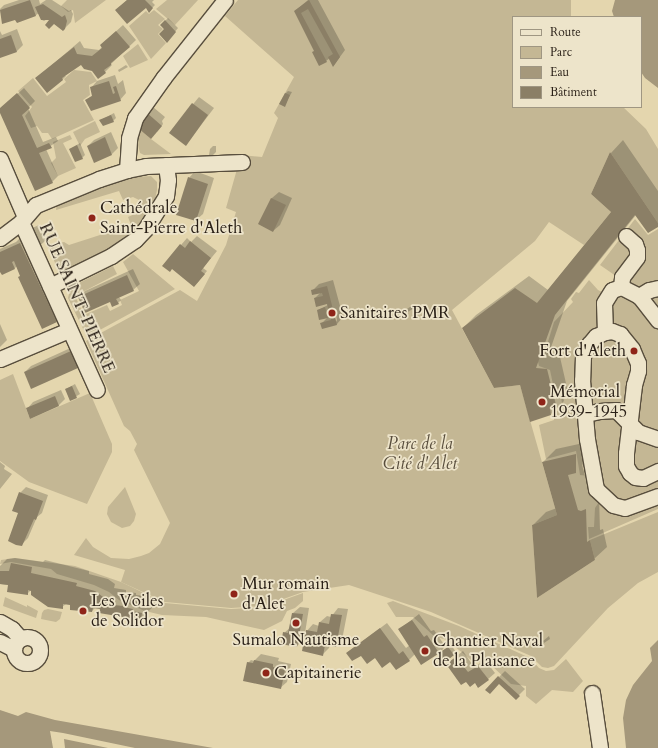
<!DOCTYPE html>
<meta charset="utf-8">
<style>
body{margin:0}
#map{position:relative;width:658px;height:748px;overflow:hidden;background:#e4d6ae;font-family:Cardo,serif}
div>[style]{position:absolute}
.green>*{inset:0;background:#c4b794}
.water>*{inset:0;background:#a5987b}
.pier>*{inset:0;background:#e4d6ae}
.shadow>*{inset:0;background:#0003}
.building>*{inset:0;background:#8b7f66}
.roads{filter:drop-shadow(1px 0 #584e3d) drop-shadow(-1px 0 #584e3d) drop-shadow(0 1px #584e3d) drop-shadow(0 -1px #584e3d)}
.minor>*{height:15px;margin:-7.5px;padding:0 7.5px;transform-origin:7.5px;border-radius:7.5px;background:#ede4ca}
.minor>.ring{margin:-7.5px;padding:0;box-sizing:content-box;background:none;border:15px solid #ede4ca;border-radius:50%}
.dots>*{width:11px;height:11px;translate:-50% -50%;box-sizing:border-box;border:2px solid #ede4ca;border-radius:50%}
span{translate:-50% -50%;white-space:nowrap;text-align:center;line-height:1.15;-webkit-text-stroke:3.5px #ede4ca;paint-order:stroke}
.poi-label{font-size:17px;color:#2a2017}
.left{translate:0 -50%;text-align:left}
.right{translate:-100% -50%;text-align:right}
.street-label{font-size:17px;color:#2a2017}
.park-label{font-size:17px;color:#584d3c;font-style:italic}
.legend{position:absolute;left:512px;top:16px;width:130px;height:92px;box-sizing:border-box;background:#ede4ca;border:1px solid #9f9682;margin:0;padding:5px 7px;list-style:none;font-size:12px;color:#2a2017}
.legend li{display:flex;align-items:center;gap:8px;height:20px}
.legend b{width:20px;border:1px solid #9f9682}
</style>
<div id="map">
<div class="green">
<i style="clip-path:polygon(67px 0,106px 0,75px 23px,73px 10px,68px 12px,61px 6px)"></i>
<i style="clip-path:polygon(167px 0,198px 0,175px 25px,156px 9px)"></i>
<i style="clip-path:polygon(238px 0,571px 0,571px 17px,513px 17px,513px 107px,623px 107px,646px 129px,658px 149px,658px 223px,610px 152px,591px 194px,611px 212px,584px 245px,549px 222px,535px 241px,452px 310px,494px 388px,520px 385px,557px 515px,532px 525px,537px 598px,595px 560px,590px 540px,658px 512px,658px 572px,638px 583px,608px 608px,554px 666px,548px 668px,542px 667px,531px 656px,431px 612px,349px 585px,303px 592px,264px 606px,231px 608px,165px 602px,121px 582px,125px 570px,74px 555px,86px 538px,93px 547px,111px 558px,129px 559px,141px 556px,149px 553px,160px 544px,170px 523px,134px 450px,137px 444px,130px 431px,124px 426px,86px 341px,180px 290px,197px 301px,226px 245px,236px 212px,226px 208px,241px 155px,262px 157px,278px 118px,274px 113px,294px 77px,225px 16px)"></i>
<i style="clip-path:polygon(154px 10px,165px 19px,158px 25px,163px 29px,158px 34px,166px 43px,151px 59px,129px 26px,146px 11px,149px 14px)"></i>
<i style="clip-path:polygon(138px 44px,148px 60px,130px 68px,123px 56px)"></i>
<i style="clip-path:polygon(74px 70px,91px 72px,97px 81px,89px 85px,90px 95px,83px 100px,94px 120px,52px 139px,48px 133px,42px 133px,37px 126px,31px 128px,25px 116px,32px 107px,18px 91px,33px 78px,47px 96px,66px 82px,64px 79px)"></i>
<i style="clip-path:polygon(95px 121px,100px 132px,85px 139px,80px 146px,73px 132px)"></i>
<i style="clip-path:polygon(139px 129px,151px 139px,171px 154px,144px 155px,140px 153px,138px 145px)"></i>
<i style="clip-path:polygon(70px 135px,72px 139px,63px 143px,76px 168px,58px 176px,51px 163px,56px 158px,53px 142px)"></i>
<i style="clip-path:polygon(151px 176px,157px 182px,157px 190px,155px 200px,140px 224px,126px 238px,100px 254px,64px 272px,58px 270px,48px 246px,64px 242px,69px 245px,131px 225px,128px 217px,137px 213px,141px 208px,139px 200px,133px 197px,123px 200px,119px 191px,56px 210px,57px 202px,124px 178px)"></i>
<i style="clip-path:polygon(635px 219px,648px 235px,658px 229px,658px 509px,589px 539px,588px 527px,594px 527px,595px 508px,605px 493px,589px 476px,580px 475px,576px 451px,546px 459px,539px 425px,554px 420px,554px 412px,563px 409px,561px 397px,556px 395px,554px 389px,550px 370px,539px 366px,537px 358px,543px 358px,554px 322px,573px 302px,571px 299px,576px 292px,579px 293px,589px 280px,598px 290px,612px 297px,626px 283px,600px 265px)"></i>
<i style="clip-path:polygon(133px 254px,175px 289px,87px 337px,68px 298px,71px 287px,113px 266px,117px 274px,75px 296px,84px 315px,107px 305px,110px 311px,122px 305px,120px 300px,139px 291px,123px 262px)"></i>
<i style="clip-path:polygon(13px 374px,30px 419px,90px 393px,112px 444px,112px 452px,87px 504px,29px 482px,0 461px,0 380px)"></i>
<i style="clip-path:polygon(125px 487px,136px 514px,134px 521px,130px 526px,122px 528px,111px 522px,107px 514px,108px 507px)"></i>
<i style="clip-path:polygon(15px 558px,75px 566px,121px 582px,165px 603px,231px 609px,264px 607px,303px 593px,303px 601px,295px 608px,287px 611px,282px 621px,264px 630px,206px 617px,162px 615px,145px 611px,119px 600px,109px 592px,94px 585px,57px 574px,51px 569px,11px 562px,0 564px,1px 560px)"></i>
<i style="clip-path:polygon(5px 597px,27px 607px,27px 605px,38px 611px,36px 618px,3px 606px)"></i>
<i style="clip-path:polygon(393px 601px,459px 626px,530px 658px,539px 668px,546px 671px,554px 670px,566px 659px,583px 681px,573px 692px,552px 690px,536px 704px,526px 696px,526px 686px,511px 684px,491px 665px,471px 660px,447px 640px,434px 636px,413px 617px,396px 617px,387px 603px)"></i>
<i style="clip-path:polygon(48px 609px,62px 612px,60px 619px,56px 622px,41px 619px,42px 613px,44px 610px)"></i>
</div>
<div class="water">
<i style="clip-path:polygon(615px 0,658px 0,658px 88px,645px 78px,641px 72px,641px 17px,614px 17px,612px 11px)"></i>
<i style="clip-path:polygon(658px 640px,658px 748px,626px 748px,623px 718px,626px 700px,633px 685px,652px 661px,650px 648px)"></i>
<i style="clip-path:polygon(0 710px,18px 716px,26px 712px,55px 720px,213px 748px,0 748px)"></i>
</div>
<div class="pier">
<i style="clip-path:polygon(50px 731px,63px 733px,135px 748px,108px 748px,64px 739px,65px 748px,53px 748px)"></i>
</div>
<div class="shadow">
<i style="clip-path:polygon(19px 0,39px 0,40px 4px,46px 0,52px 0,69px 11px,71px 10px,73px 14px,71px 22px,64px 29px,49px 18px,44px 21px,42px 20px,39px 13px,36px 15px,16px 18px,3px 23px,0 9px,4px 5px)"></i>
<i style="clip-path:polygon(127px 0,154px 0,152px 2px,155px 5px,149px 11px,146px 7px,123px 4px)"></i>
<i style="clip-path:polygon(308px 0,318px 0,345px 50px,334px 65px,330px 58px,326px 61px,315px 51px,295px 11px)"></i>
<i style="clip-path:polygon(168px 18px,178px 28px,170px 38px,161px 25px)"></i>
<i style="clip-path:polygon(123px 25px,136px 40px,111px 64px,112px 65px,105px 72px,98px 77px,93px 70px,81px 63px,64px 75px,66px 76px,63px 79px,47px 92px,39px 76px,80px 41px,84px 48px,99px 50px,102px 47px,101px 45px)"></i>
<i style="clip-path:polygon(17px 29px,23px 45px,17px 51px,0 57px,0 31px,2px 35px)"></i>
<i style="clip-path:polygon(126px 65px,128px 67px,119px 72px,118px 70px)"></i>
<i style="clip-path:polygon(115px 75px,118px 84px,123px 80px,126px 93px,120px 100px,86px 100px,93px 95px,91px 88px,97px 81px)"></i>
<i style="clip-path:polygon(24px 88px,35px 101px,28px 108px,43px 142px,56px 137px,58px 141px,46px 149px,58px 176px,52px 182px,0 110px)"></i>
<i style="clip-path:polygon(288px 91px,292px 92px,284px 106px,285px 94px)"></i>
<i style="clip-path:polygon(199px 97px,214px 108px,186px 145px,170px 132px)"></i>
<i style="clip-path:polygon(153px 107px,165px 117px,162px 121px,163px 124px,157px 132px,147px 113px)"></i>
<i style="clip-path:polygon(114px 113px,116px 118px,113px 121px,101px 120px)"></i>
<i style="clip-path:polygon(111px 132px,118px 148px,112px 154px,88px 146px,94px 140px)"></i>
<i style="clip-path:polygon(623px 140px,658px 191px,658px 226px,636px 215px,567px 301px,548px 356px,560px 357px,568px 392px,563px 397px,564px 401px,551px 414px,463px 328px,476px 315px,529px 276px,548px 290px,612px 212px,592px 193px,611px 153px)"></i>
<i style="clip-path:polygon(80px 143px,85px 155px,82px 158px,70px 149px)"></i>
<i style="clip-path:polygon(213px 146px,216px 146px,216px 152px,213px 155px,209px 155px,210px 149px)"></i>
<i style="clip-path:polygon(195px 171px,214px 178px,203px 214px,196px 220px,189px 178px)"></i>
<i style="clip-path:polygon(279px 192px,292px 198px,280px 225px,273px 231px,259px 224px,272px 198px)"></i>
<i style="clip-path:polygon(39px 225px,46px 240px,30px 255px,59px 318px,56px 321px,21px 276px,17px 266px,15px 268px,0 270px,0 249px,16px 242px,28px 230px)"></i>
<i style="clip-path:polygon(197px 236px,217px 251px,203px 268px,207px 271px,197px 283px,172px 268px,181px 245px,187px 238px,191px 242px)"></i>
<i style="clip-path:polygon(133px 269px,140px 284px,133px 290px,119px 297px,121px 300px,118px 303px,110px 300px,79px 297px,85px 291px)"></i>
<i style="clip-path:polygon(evenodd,333px 280px,343px 317px,337px 324px,323px 328px,322px 323px,328px 317px,320px 319px,318px 310px,328px 305px,327px 303px,315px 298px,321px 292px,312px 291px,319px 284px,333px 280px,336px 314px,337px 320px,336px 322px,334px 316px,336px 314px)"></i>
<i style="clip-path:polygon(413px 305px,414px 308px,408px 312px,407px 309px)"></i>
<i style="clip-path:polygon(0 324px,7px 340px,0 347px)"></i>
<i style="clip-path:polygon(77px 345px,84px 361px,78px 367px,32px 387px,25px 372px,31px 366px)"></i>
<i style="clip-path:polygon(75px 384px,80px 394px,70px 400px,66px 389px)"></i>
<i style="clip-path:polygon(61px 390px,65px 399px,59px 405px,30px 417px,27px 409px,33px 402px)"></i>
<i style="clip-path:polygon(588px 442px,588px 459px,582px 465px,591px 497px,599px 497px,600px 530px,603px 529px,607px 547px,594px 559px,533px 525px,546px 512px,557px 508px,543px 462px,556px 449px)"></i>
<i style="clip-path:polygon(0 462px,5px 466px,4px 469px,12px 474px,0 489px)"></i>
<i style="clip-path:polygon(26px 487px,48px 495px,42px 513px,37px 517px,28px 538px,21px 545px,20px 493px)"></i>
<i style="clip-path:polygon(15px 558px,43px 562px,45px 560px,89px 571px,89px 574px,108px 579px,115px 584px,114px 588px,126px 590px,126px 592px,136px 593px,136px 595px,145px 596px,144px 599px,154px 600px,154px 606px,141px 618px,96px 607px,92px 611px,71px 604px,66px 604px,62px 607px,32px 589px,27px 594px,9px 585px,0 584px,0 566px,7px 559px)"></i>
<i style="clip-path:polygon(300px 607px,309px 608px,305px 633px,313px 624px,319px 626px,320px 622px,327px 616px,331px 617px,338px 608px,348px 609px,342px 640px,335px 646px,330px 645px,329px 648px,323px 654px,306px 637px,297px 646px,284px 633px,291px 627px,293px 613px)"></i>
<i style="clip-path:polygon(419px 614px,431px 631px,434px 630px,445px 646px,441px 652px,451px 645px,456px 652px,445px 662px,438px 653px,415px 654px,409px 660px,390px 661px,347px 653px,387px 623px,406px 648px,410px 645px,400px 629px)"></i>
<i style="clip-path:polygon(549px 636px,550px 639px,544px 643px,543px 641px)"></i>
<i style="clip-path:polygon(463px 651px,474px 667px,485px 660px,495px 673px,479px 687px,475px 682px,467px 682px,447px 664px)"></i>
<i style="clip-path:polygon(261px 654px,279px 658px,278px 661px,291px 664px,287px 682px,280px 688px,248px 663px,251px 660px,254px 661px)"></i>
<i style="clip-path:polygon(505px 671px,525px 689px,516px 698px,499px 677px)"></i>
</div>
<div class="building">
<i style="clip-path:polygon(30px 0,36px 16px,17px 23px,15px 20px,2px 24px,0 10px)"></i>
<i style="clip-path:polygon(127px 0,145px 0,153px 8px,149px 13px,146px 8px,127px 24px,115px 10px)"></i>
<i style="clip-path:polygon(309px 0,340px 57px,333px 67px,328px 57px,333px 54px,308px 9px,301px 13px,327px 62px,319px 66px,312px 52px,314px 51px,294px 11px)"></i>
<i style="clip-path:polygon(43px 4px,62px 17px,65px 15px,67px 21px,65px 29px,63px 31px,54px 24px,49px 29px,45px 25px,49px 20px,41px 20px,35px 7px)"></i>
<i style="clip-path:polygon(165px 20px,176px 32px,167px 43px,159px 34px,164px 29px,160px 25px)"></i>
<i style="clip-path:polygon(116px 31px,130px 47px,111px 63px,111px 65px,104px 70px,106px 73px,98px 79px,92px 71px,84px 69px,81px 65px,62px 78px,63px 80px,47px 93px,35px 78px,74px 47px,77px 54px,92px 56px,102px 48px,100px 45px)"></i>
<i style="clip-path:polygon(11px 35px,17px 52px,0 58px,0 39px)"></i>
<i style="clip-path:polygon(109px 81px,113px 94px,115px 93px,113px 87px,116px 86px,121px 101px,91px 111px,85px 100px,92px 96px,90px 87px)"></i>
<i style="clip-path:polygon(17px 93px,30px 108px,22px 115px,37px 148px,49px 143px,52px 148px,39px 153px,53px 183px,35px 191px,0 113px,0 108px)"></i>
<i style="clip-path:polygon(285px 93px,290px 95px,285px 107px,279px 104px)"></i>
<i style="clip-path:polygon(192px 103px,208px 115px,186px 146px,169px 133px)"></i>
<i style="clip-path:polygon(146px 112px,162px 126px,151px 139px,139px 129px)"></i>
<i style="clip-path:polygon(111px 115px,114px 122px,103px 126px,99px 120px)"></i>
<i style="clip-path:polygon(105px 137px,112px 155px,94px 163px,87px 146px)"></i>
<i style="clip-path:polygon(77px 145px,83px 159px,75px 162px,69px 149px)"></i>
<i style="clip-path:polygon(610px 152px,658px 223px,658px 227px,648px 233px,635px 215px,555px 315px,536px 368px,547px 369px,556px 405px,550px 407px,551px 415px,530px 422px,520px 385px,494px 388px,462px 328px,515px 288px,537px 303px,611px 212px,591px 194px)"></i>
<i style="clip-path:polygon(188px 177px,208px 184px,196px 221px,176px 215px)"></i>
<i style="clip-path:polygon(271px 198px,286px 205px,273px 232px,258px 224px)"></i>
<i style="clip-path:polygon(190px 241px,211px 258px,201px 271px,205px 274px,194px 287px,172px 269px,170px 272px,162px 266px,180px 244px,185px 248px)"></i>
<i style="clip-path:polygon(20px 243px,57px 322px,42px 329px,18px 277px,20px 276px,14px 261px,12px 262px,15px 269px,2px 275px,0 272px,0 252px)"></i>
<i style="clip-path:polygon(127px 275px,134px 291px,116px 299px,119px 304px,112px 307px,110px 302px,85px 313px,78px 297px)"></i>
<i style="clip-path:polygon(327px 286px,337px 325px,322px 329px,320px 323px,331px 320px,327px 304px,316px 307px,314px 298px,323px 296px,322px 293px,312px 295px,311px 290px)"></i>
<i style="clip-path:polygon(325px 307px,328px 318px,319px 320px,317px 310px)"></i>
<i style="clip-path:polygon(71px 351px,78px 368px,31px 389px,24px 372px)"></i>
<i style="clip-path:polygon(72px 386px,77px 398px,70px 401px,65px 389px)"></i>
<i style="clip-path:polygon(55px 396px,59px 406px,30px 419px,26px 408px)"></i>
<i style="clip-path:polygon(576px 454px,576px 473px,568px 475px,578px 510px,581px 511px,586px 509px,587px 542px,590px 540px,595px 560px,537px 598px,532px 525px,557px 515px,542px 462px)"></i>
<i style="clip-path:polygon(19px 492px,43px 501px,36px 520px,34px 519px,22px 546px,16px 545px,8px 541px,18px 513px,12px 511px)"></i>
<i style="clip-path:polygon(11px 563px,32px 567px,31px 573px,77px 583px,76px 586px,95px 591px,103px 597px,102px 601px,114px 602px,114px 605px,123px 606px,123px 607px,133px 609px,132px 611px,142px 613px,141px 620px,99px 613px,100px 609px,93px 608px,92px 612px,70px 610px,70px 605px,63px 604px,63px 609px,48px 607px,31px 595px,31px 591px,28px 590px,28px 595px,7px 592px,8px 585px,0 584px,0 571px,9px 571px)"></i>
<i style="clip-path:polygon(292px 613px,303px 614px,297px 647px,281px 644px,283px 632px,288px 633px)"></i>
<i style="clip-path:polygon(331px 614px,342px 615px,336px 647px,325px 645px,323px 656px,302px 651px,306px 630px,317px 632px,319px 622px,329px 624px)"></i>
<i style="clip-path:polygon(412px 620px,424px 637px,427px 635px,439px 653px,448px 647px,454px 655px,444px 663px,438px 654px,421px 665px,398px 629px)"></i>
<i style="clip-path:polygon(380px 628px,399px 654px,403px 651px,410px 661px,396px 670px,390px 662px,382px 668px,375px 658px,367px 664px,361px 656px,352px 661px,346px 653px)"></i>
<i style="clip-path:polygon(456px 657px,468px 672px,478px 666px,489px 680px,478px 688px,475px 683px,470px 687px,466px 682px,461px 685px,446px 664px)"></i>
<i style="clip-path:polygon(254px 660px,273px 664px,273px 667px,285px 670px,281px 689px,243px 681px,247px 662px,253px 663px)"></i>
<i style="clip-path:polygon(498px 676px,520px 696px,516px 700px,499px 684px,490px 694px,485px 690px)"></i>
</div>
<div class="roads">
<div class="minor">
<i style="left:0;top:159px;width:63px;rotate:66.7deg"></i>
<i style="left:127px;top:170px;width:32px;rotate:-86deg"></i>
<i style="left:129px;top:138px;width:21px;rotate:-73deg"></i>
<i style="left:135px;top:118px;width:50px;rotate:-54.7deg"></i>
<i style="left:164px;top:77px;width:98px;rotate:-51.6deg"></i>
<i style="left:21px;top:222px;width:184px;rotate:65.7deg"></i>
<i style="left:0;top:238px;width:26px;rotate:-37deg"></i>
<i style="left:21px;top:222px;width:23px;rotate:-49deg"></i>
<i style="left:36px;top:205px;width:68px;rotate:-22.4deg"></i>
<i style="left:99px;top:179px;width:29px;rotate:-18deg"></i>
<i style="left:127px;top:170px;width:19px;rotate:-12deg"></i>
<i style="left:146px;top:166px;width:96px;rotate:-2.4deg"></i>
<i style="left:50px;top:286px;width:68px;rotate:-26.2deg"></i>
<i style="left:111px;top:256px;width:29px;rotate:-34deg"></i>
<i style="left:135px;top:240px;width:16px;rotate:-47deg"></i>
<i style="left:146px;top:228px;width:38px;rotate:-58deg"></i>
<i style="left:166px;top:196px;width:16px;rotate:-83deg"></i>
<i style="left:168px;top:180px;width:15px;rotate:-98deg"></i>
<i style="left:621px;top:287px;width:10px;rotate:-84deg"></i>
<i style="left:622px;top:277px;width:25px;rotate:-53deg"></i>
<i style="left:637px;top:257px;width:7px;rotate:-90deg"></i>
<i style="left:637px;top:250px;width:6px;rotate:-108deg"></i>
<i style="left:635px;top:244px;width:12px;rotate:-138deg"></i>
<i style="left:658px;top:288px;width:9px;rotate:167deg"></i>
<i style="left:649px;top:290px;width:12px;rotate:149deg"></i>
<i style="left:639px;top:296px;width:20px;rotate:-153deg"></i>
<i style="left:621px;top:287px;width:9px;rotate:162deg"></i>
<i style="left:612px;top:290px;width:15px;rotate:122deg"></i>
<i style="left:604px;top:303px;width:29px;rotate:88deg"></i>
<i style="left:605px;top:332px;width:10px;rotate:156deg"></i>
<i style="left:596px;top:336px;width:11px;rotate:131deg"></i>
<i style="left:589px;top:344px;width:13px;rotate:117deg"></i>
<i style="left:583px;top:356px;width:24px;rotate:92deg"></i>
<i style="left:582px;top:380px;width:59px;rotate:85.2deg"></i>
<i style="left:587px;top:439px;width:51px;rotate:79.8deg"></i>
<i style="left:596px;top:489px;width:23px;rotate:43deg"></i>
<i style="left:613px;top:505px;width:12px;rotate:14deg"></i>
<i style="left:625px;top:508px;width:35px;rotate:-20deg"></i>
<i style="left:639px;top:296px;width:31px;rotate:52deg"></i>
<i style="left:605px;top:332px;width:7px;rotate:-8deg"></i>
<i style="left:612px;top:331px;width:9px;rotate:21deg"></i>
<i style="left:620px;top:334px;width:19px;rotate:51deg"></i>
<i style="left:632px;top:349px;width:15px;rotate:67deg"></i>
<i style="left:638px;top:363px;width:8px;rotate:90deg"></i>
<i style="left:638px;top:371px;width:15px;rotate:106deg"></i>
<i style="left:634px;top:385px;width:68px;rotate:96.7deg"></i>
<i style="left:626px;top:453px;width:13px;rotate:90deg"></i>
<i style="left:626px;top:466px;width:8px;rotate:60deg"></i>
<i style="left:630px;top:473px;width:6px;rotate:39deg"></i>
<i style="left:635px;top:477px;width:8px;rotate:7deg"></i>
<i style="left:643px;top:478px;width:17px;rotate:-25deg"></i>
<i style="left:0;top:359px;width:75px;rotate:-22.8deg"></i>
<i style="left:586px;top:414px;width:13px;rotate:-13deg"></i>
<i style="left:599px;top:411px;width:17px;rotate:-3deg"></i>
<i style="left:616px;top:410px;width:31px;rotate:45deg"></i>
<i style="left:638px;top:432px;width:21px;rotate:19deg"></i>
<i style="left:0;top:622px;width:14px;rotate:30deg"></i>
<i style="left:12px;top:629px;width:13px;rotate:48deg"></i>
<i class="ring" style="left:14px;top:637px;width:11px;height:11px"></i>
<i style="left:0;top:642px;width:16px;rotate:27deg"></i>
<i style="left:592px;top:693px;width:56px;rotate:81.7deg"></i>
</div>
</div>
<div class="dots">
<i style="left:92px;top:218px;background:#8f2418"></i>
<i style="left:332px;top:313px;background:#8f2418"></i>
<i style="left:634px;top:351px;background:#8f2418"></i>
<i style="left:542px;top:402px;background:#8f2418"></i>
<i style="left:234px;top:594px;background:#8f2418"></i>
<i style="left:83px;top:611px;background:#8f2418"></i>
<i style="left:296px;top:623px;background:#8f2418"></i>
<i style="left:425px;top:651px;background:#8f2418"></i>
<i style="left:266px;top:673px;background:#8f2418"></i>
</div>
<div class="poi-label">
<span class="left" style="left:100px;top:218px">Cathédrale<br>Saint-Pierre d'Aleth</span>
<span class="left" style="left:340px;top:313px">Sanitaires PMR</span>
<span class="right" style="left:626px;top:351px">Fort d'Aleth</span>
<span class="left" style="left:550px;top:402px">Mémorial<br>1939-1945</span>
<span class="left" style="left:242px;top:594px">Mur romain<br>d'Alet</span>
<span class="left" style="left:91px;top:611px">Les Voiles<br>de Solidor</span>
<span style="left:296px;top:640px">Sumalo Nautisme</span>
<span class="left" style="left:433px;top:651px">Chantier Naval<br>de la Plaisance</span>
<span class="left" style="left:274px;top:673px">Capitainerie</span>
</div>
<div class="street-label">
<span style="left:77px;top:298px;rotate:66deg">RUE SAINT-PIERRE</span>
</div>
<div class="park-label">
<span style="left:420px;top:454px">Parc de la<br>Cité d'Alet</span>
</div>
<ul class="legend">
<li><b style="height:5px;background:#ede4ca"></b>Route</li>
<li><b style="height:11px;background:#c4b794"></b>Parc</li>
<li><b style="height:11px;background:#a5987b"></b>Eau</li>
<li><b style="height:11px;background:#8b7f66"></b>Bâtiment</li>
</ul>
</div>
